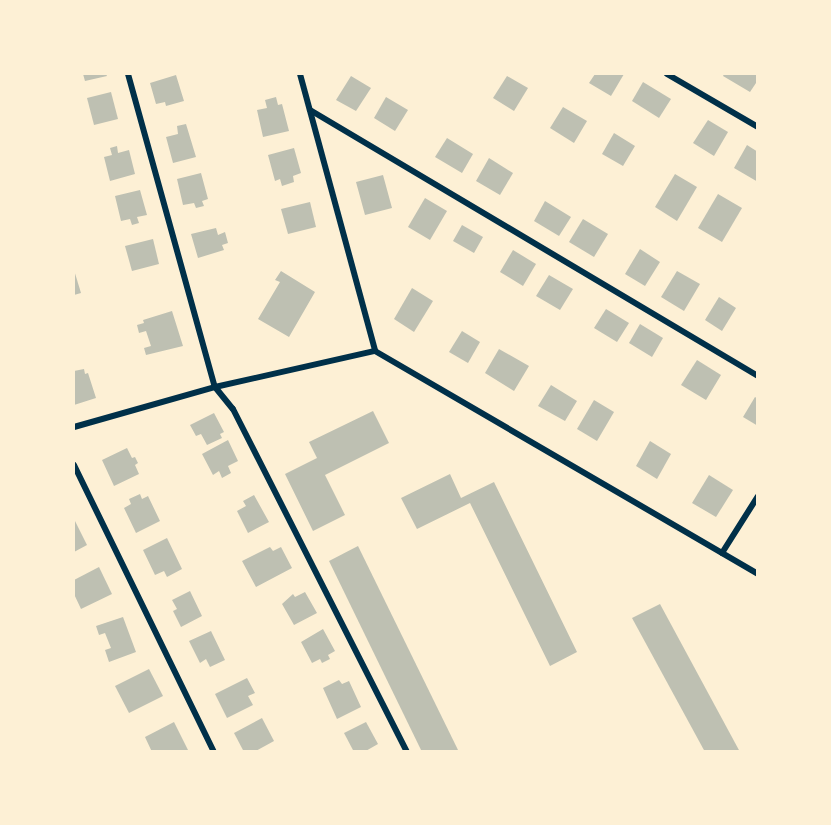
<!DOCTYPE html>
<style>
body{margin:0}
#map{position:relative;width:831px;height:825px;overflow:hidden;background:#fdf0d5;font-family:Bitter,serif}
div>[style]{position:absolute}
.building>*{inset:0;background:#bec0b2}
.minor>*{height:6px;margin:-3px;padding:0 3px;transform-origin:3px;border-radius:3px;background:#003049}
span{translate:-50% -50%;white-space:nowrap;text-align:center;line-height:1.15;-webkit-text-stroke:6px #fdf0d5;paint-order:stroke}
.frame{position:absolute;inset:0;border:75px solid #fdf0d5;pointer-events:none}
</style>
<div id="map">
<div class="building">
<i style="clip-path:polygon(83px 74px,106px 74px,107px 76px,85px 81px)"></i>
<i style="clip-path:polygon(595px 74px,624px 74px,611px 96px,589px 83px)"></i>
<i style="clip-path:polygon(724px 74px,758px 74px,758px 80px,750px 92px,723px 76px)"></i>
<i style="clip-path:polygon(176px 75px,184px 101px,166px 106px,165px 102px,156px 104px,150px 83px)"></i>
<i style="clip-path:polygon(351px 76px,371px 88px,356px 111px,336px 100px)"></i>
<i style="clip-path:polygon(507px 76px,528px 88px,514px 111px,493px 98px)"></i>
<i style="clip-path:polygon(643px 82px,671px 99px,659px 118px,632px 101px)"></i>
<i style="clip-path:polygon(111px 92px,118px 119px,94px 125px,87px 98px)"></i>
<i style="clip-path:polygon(276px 97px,278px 105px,282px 104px,289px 131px,263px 137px,257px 110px,267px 108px,265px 100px)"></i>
<i style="clip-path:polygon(386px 97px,408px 110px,395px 131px,374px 118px)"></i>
<i style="clip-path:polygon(563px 107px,587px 121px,574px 143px,550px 128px)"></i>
<i style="clip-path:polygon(708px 120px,728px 132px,714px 156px,693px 143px)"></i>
<i style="clip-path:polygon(186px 124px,196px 157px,173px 163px,166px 137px,178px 134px,177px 126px)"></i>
<i style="clip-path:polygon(614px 133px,635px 146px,623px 166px,602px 154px)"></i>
<i style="clip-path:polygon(447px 138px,473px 154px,462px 173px,435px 157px)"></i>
<i style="clip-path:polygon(747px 145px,758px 152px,758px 182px,734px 168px)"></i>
<i style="clip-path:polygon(117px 146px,118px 153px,129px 150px,135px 174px,110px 181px,104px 157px,112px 155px,110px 148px)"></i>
<i style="clip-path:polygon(294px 148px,301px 173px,293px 176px,294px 182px,282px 186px,280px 179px,275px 181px,268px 155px)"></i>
<i style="clip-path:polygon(489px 158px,513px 173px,500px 195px,476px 181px)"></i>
<i style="clip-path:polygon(201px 173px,208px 199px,202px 201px,204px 206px,196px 208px,194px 203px,183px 205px,177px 179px)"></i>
<i style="clip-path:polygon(675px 174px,697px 187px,677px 221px,655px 207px)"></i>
<i style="clip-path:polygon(383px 175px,392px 208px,365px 215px,356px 182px)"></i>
<i style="clip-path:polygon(140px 190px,147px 215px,137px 217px,139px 223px,132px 225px,130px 219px,121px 221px,115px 196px)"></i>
<i style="clip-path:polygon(718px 194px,742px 208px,722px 242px,698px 228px)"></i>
<i style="clip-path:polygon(425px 198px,447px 211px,430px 240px,408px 227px)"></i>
<i style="clip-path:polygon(545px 201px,571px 217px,559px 236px,534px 221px)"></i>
<i style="clip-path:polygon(310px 202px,316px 227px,288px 234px,281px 209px)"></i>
<i style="clip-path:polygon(583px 219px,608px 234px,594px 257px,569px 242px)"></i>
<i style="clip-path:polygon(462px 225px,483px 237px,474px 253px,453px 241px)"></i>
<i style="clip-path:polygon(216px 228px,218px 235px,225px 232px,228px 243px,222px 245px,224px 250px,198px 258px,191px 234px)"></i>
<i style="clip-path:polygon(153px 239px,159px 264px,132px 271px,125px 246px)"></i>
<i style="clip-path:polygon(640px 249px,660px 262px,645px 286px,625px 274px)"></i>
<i style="clip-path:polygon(513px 250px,536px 264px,523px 286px,500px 272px)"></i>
<i style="clip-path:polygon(74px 270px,81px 293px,74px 295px)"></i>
<i style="clip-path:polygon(281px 271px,315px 292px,289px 337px,258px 319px,280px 282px,275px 280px)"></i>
<i style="clip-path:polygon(677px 271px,700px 284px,684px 311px,661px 297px)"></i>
<i style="clip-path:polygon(549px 275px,573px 289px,560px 310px,536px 296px)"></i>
<i style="clip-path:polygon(412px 288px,433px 301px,414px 332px,394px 319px)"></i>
<i style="clip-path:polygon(719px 297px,736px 308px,722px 331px,705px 320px)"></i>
<i style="clip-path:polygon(606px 309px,629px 323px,617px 342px,594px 328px)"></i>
<i style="clip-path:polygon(172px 311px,183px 346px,146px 355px,144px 348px,151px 346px,146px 331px,139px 333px,137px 325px,144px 323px,143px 320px)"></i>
<i style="clip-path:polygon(640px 324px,663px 338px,652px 357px,629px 343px)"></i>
<i style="clip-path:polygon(462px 331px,480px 342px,468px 363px,449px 352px)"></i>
<i style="clip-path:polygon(499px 349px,529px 366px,514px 391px,485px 373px)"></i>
<i style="clip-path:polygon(697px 360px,721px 375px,706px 400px,681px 385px)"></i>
<i style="clip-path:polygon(84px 369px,85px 374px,88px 373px,96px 398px,74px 405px,74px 371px)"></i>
<i style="clip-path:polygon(551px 385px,577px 401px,565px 421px,538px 406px)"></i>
<i style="clip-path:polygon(755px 397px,758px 399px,758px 426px,743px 417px)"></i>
<i style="clip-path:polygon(594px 400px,614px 412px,597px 441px,577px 429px)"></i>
<i style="clip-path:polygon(373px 411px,389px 443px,325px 475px,345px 515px,313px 531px,285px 474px,317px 458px,309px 442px)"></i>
<i style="clip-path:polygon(214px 413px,224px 432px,220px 434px,222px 438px,207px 445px,201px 434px,196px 436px,190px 425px)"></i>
<i style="clip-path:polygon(228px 440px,238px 461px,228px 466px,231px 473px,222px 478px,219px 471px,213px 475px,202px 454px)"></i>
<i style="clip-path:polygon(650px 441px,671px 454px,657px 479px,636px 466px)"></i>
<i style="clip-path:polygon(127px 448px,132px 458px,135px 457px,138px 463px,135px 465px,139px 474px,114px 486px,102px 460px)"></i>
<i style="clip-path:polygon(450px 474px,461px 498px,494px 482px,577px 652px,550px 666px,470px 503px,417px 529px,401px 498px)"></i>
<i style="clip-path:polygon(709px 475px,733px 490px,716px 517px,692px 503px)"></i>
<i style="clip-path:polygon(140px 494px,142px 499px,148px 496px,160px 521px,136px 533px,124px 508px,131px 504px,129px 499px)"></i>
<i style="clip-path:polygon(254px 495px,269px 522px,248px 533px,237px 511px,246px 506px,243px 501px)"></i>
<i style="clip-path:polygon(74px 519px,87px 545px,74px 552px)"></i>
<i style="clip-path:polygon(167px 538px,182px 569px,167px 577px,164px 571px,155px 575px,143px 550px)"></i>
<i style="clip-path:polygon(358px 546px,459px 752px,422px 752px,329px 561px)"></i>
<i style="clip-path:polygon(270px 547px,273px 551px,281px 547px,292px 568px,256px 587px,242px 561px)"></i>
<i style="clip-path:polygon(99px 567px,112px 594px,81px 609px,74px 594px,74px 580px)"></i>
<i style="clip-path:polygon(190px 591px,202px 616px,181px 627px,173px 611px,177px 609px,172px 600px)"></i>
<i style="clip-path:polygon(305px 592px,317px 613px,294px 625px,282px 604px,293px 594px,295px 597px)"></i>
<i style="clip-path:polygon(660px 604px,740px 752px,705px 752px,632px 618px)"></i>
<i style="clip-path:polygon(123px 617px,136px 652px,109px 662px,105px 650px,111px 648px,105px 633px,99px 635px,96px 626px)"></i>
<i style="clip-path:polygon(323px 629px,335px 651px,328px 655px,330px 659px,322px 663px,320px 659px,312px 663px,301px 642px)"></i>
<i style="clip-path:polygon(211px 631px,225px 660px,210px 667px,206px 659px,200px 663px,189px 641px)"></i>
<i style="clip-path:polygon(149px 669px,163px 696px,129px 713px,115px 686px)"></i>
<i style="clip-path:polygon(247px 678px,255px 693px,248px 696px,253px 705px,227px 718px,215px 694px)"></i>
<i style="clip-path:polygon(339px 680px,342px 684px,349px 681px,361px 707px,337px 719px,323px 688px)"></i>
<i style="clip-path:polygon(262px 718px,274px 741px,254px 752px,244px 752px,234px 733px)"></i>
<i style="clip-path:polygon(174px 722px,189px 752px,152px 752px,145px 737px)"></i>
<i style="clip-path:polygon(366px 722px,378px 744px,364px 752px,354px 752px,344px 733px)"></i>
</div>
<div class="minor">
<i style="left:128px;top:74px;width:325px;rotate:74.5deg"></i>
<i style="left:215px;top:387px;width:28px;rotate:51deg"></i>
<i style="left:233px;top:409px;width:385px;rotate:63.1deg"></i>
<i style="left:300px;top:74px;width:287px;rotate:74.8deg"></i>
<i style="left:375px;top:351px;width:443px;rotate:30.2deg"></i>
<i style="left:667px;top:74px;width:105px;rotate:30.2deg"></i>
<i style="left:310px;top:110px;width:521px;rotate:30.7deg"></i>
<i style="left:74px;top:427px;width:147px;rotate:-15.8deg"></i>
<i style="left:215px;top:387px;width:164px;rotate:-12.7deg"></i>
<i style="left:74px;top:465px;width:319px;rotate:64deg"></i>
<i style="left:722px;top:553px;width:67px;rotate:-57.7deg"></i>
</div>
<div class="frame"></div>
</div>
